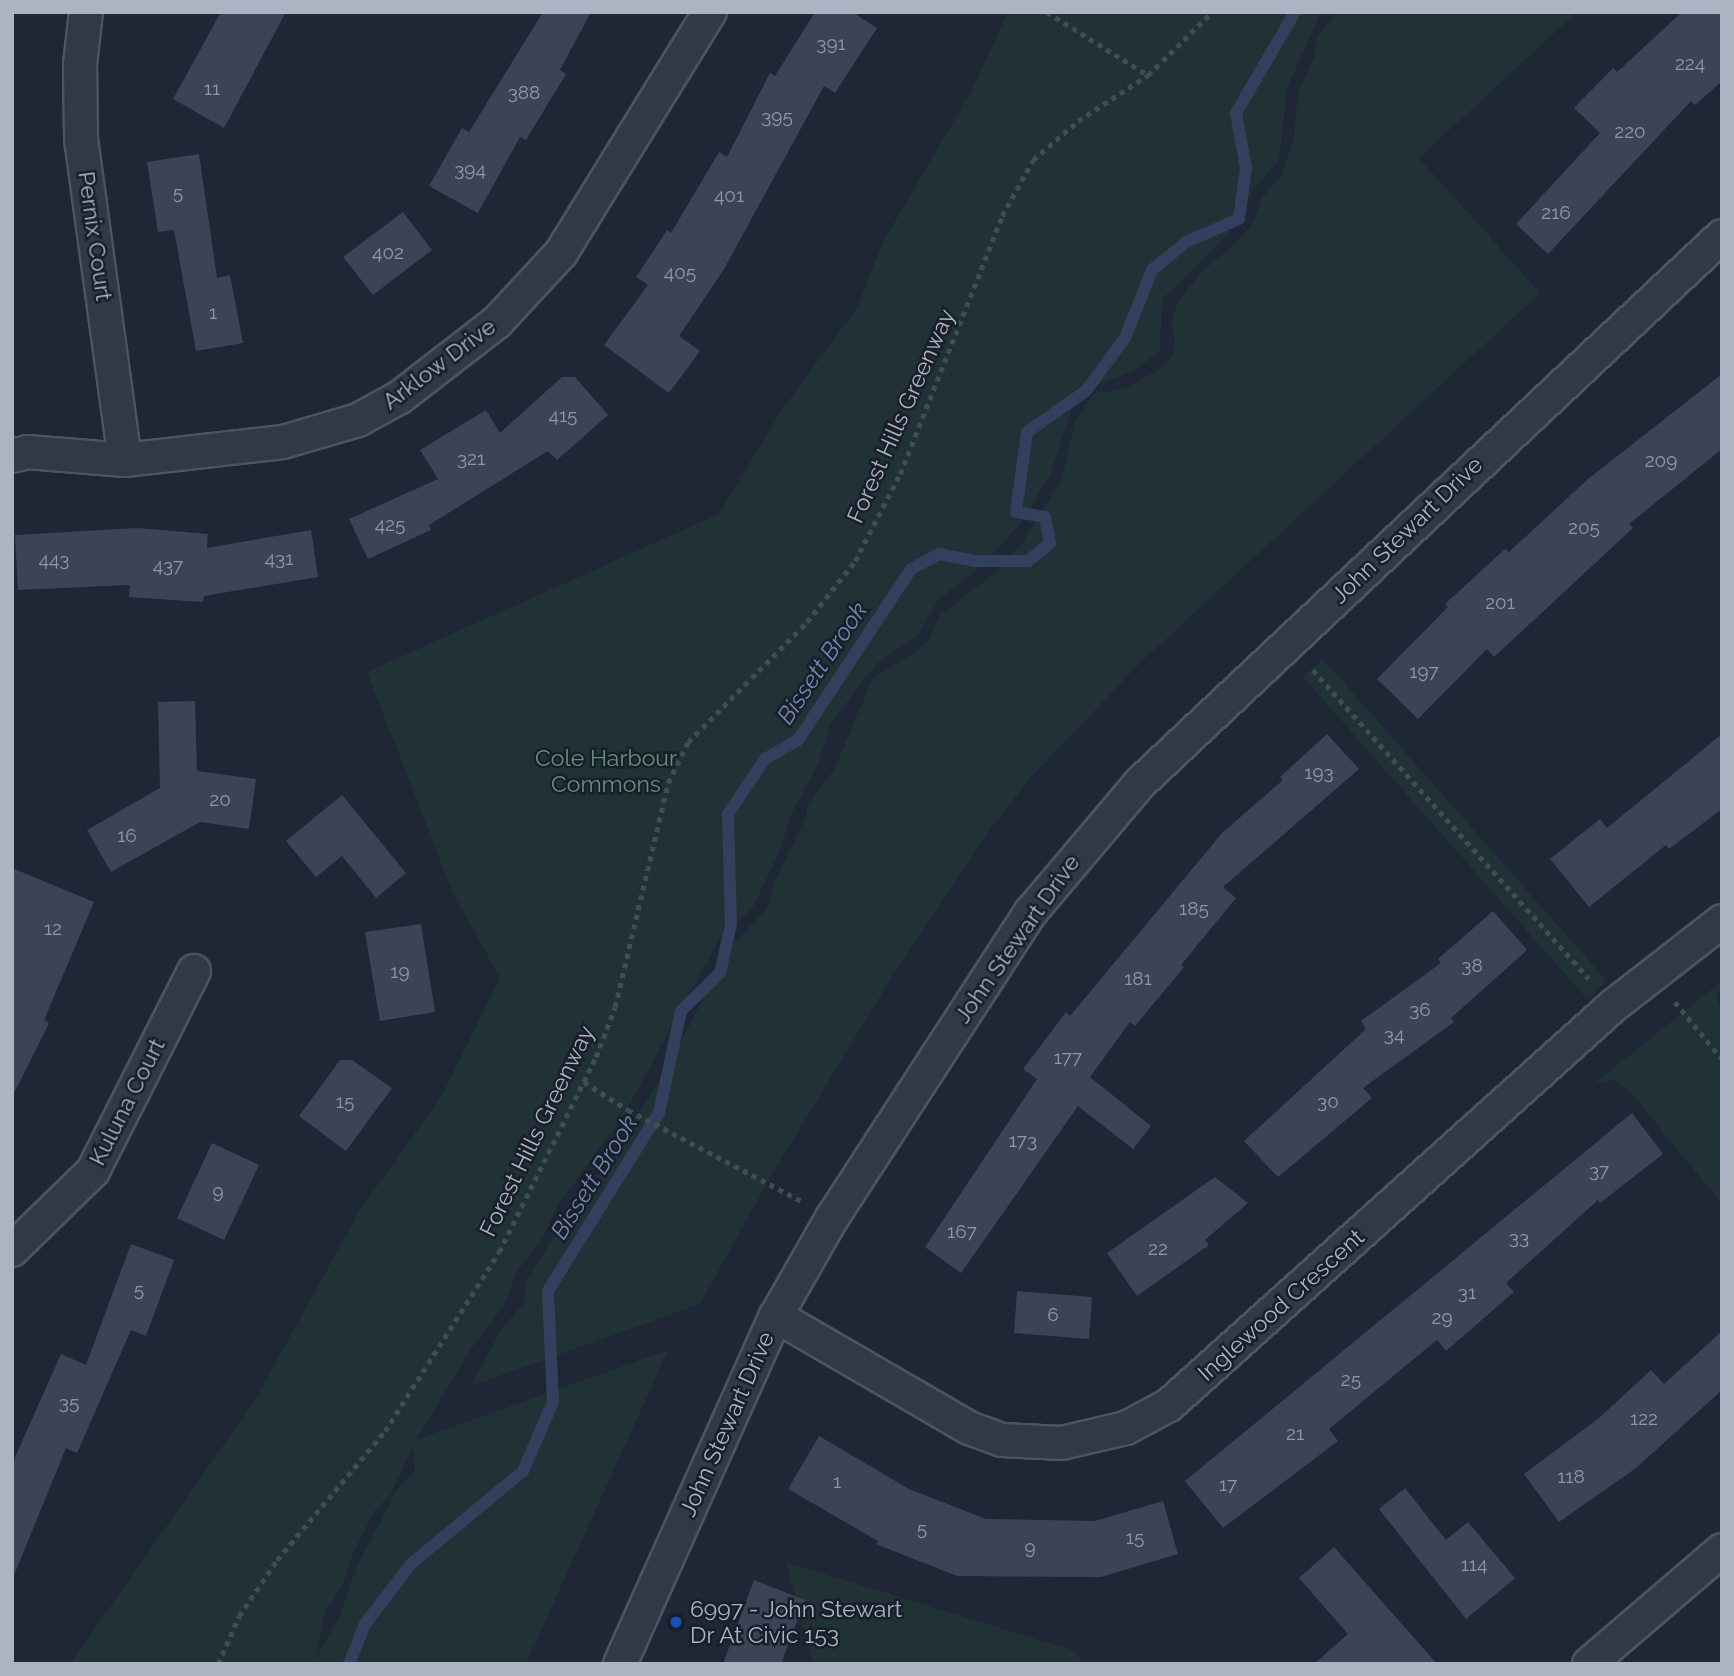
<!DOCTYPE html>
<style>
body{margin:0}
#map{position:relative;width:1734px;height:1676px;overflow:hidden;background:#1f2635;font-family:Raleway,sans-serif}
div>[style]{position:absolute}
.green>*{inset:0;background:#213236}
.stream>*{height:12px;margin:-6px;padding:0 6px;transform-origin:6px;border-radius:6px;background:#32405d}
.building>*{inset:0;background:#3b4456}
.path>*{height:4.5px;margin-top:-2.25px;transform-origin:0;background:repeating-linear-gradient(90deg,#3e4f54 0 5px,transparent 0 10px)}
.roads{filter:drop-shadow(2px 0 #4d5361) drop-shadow(-2px 0 #4d5361) drop-shadow(0 2px #4d5361) drop-shadow(0 -2px #4d5361)}
.minor>*{height:32px;margin:-16px;padding:0 16px;transform-origin:16px;border-radius:16px;background:#323846}
.dots>*{width:19px;height:19px;translate:-50% -50%;box-sizing:border-box;border:4px solid #181e2a;border-radius:50%}
span{translate:-50% -50%;white-space:nowrap;text-align:center;line-height:1.15;-webkit-text-stroke:5px #181e2a;paint-order:stroke}
.number-label{font-size:19px;color:#9097a8}
.number-label span{-webkit-text-stroke-width:0}
.street-label{font-size:23px;color:#acb3c3}
.park-label{font-size:23px;color:#649373}
.poi-label{font-size:23px;color:#acb3c3}
.left{translate:0 -50%;text-align:left}
.water-label{font-size:24px;color:#7486ac;font-style:italic}
.frame{position:absolute;inset:0;border:14px solid #acb3c3;pointer-events:none}
</style>
<div id="map">
<div class="green">
<i style="clip-path:polygon(evenodd,1008px 12px,1321px 12px,1287px 88px,1279px 160px,1255px 187px,1226px 236px,1162px 299px,1160px 350px,1136px 370px,1087px 389px,1075px 399px,1050px 475px,1021px 523px,979px 568px,938px 600px,918px 635px,876px 664px,831px 723px,818px 764px,790px 817px,782px 846px,753px 907px,719px 939px,625px 1113px,557px 1207px,542px 1239px,516px 1273px,504px 1305px,469px 1352px,416px 1440px,668px 1350px,526px 1664px,70px 1664px,255px 1400px,360px 1210px,441px 1097px,500px 978px,453px 893px,367px 672px,719px 514px,781px 411px,857px 308px,883px 242px,972px 90px,1008px 12px,413px 1445px,415px 1471px,397px 1490px,358px 1564px,338px 1619px,316px 1659px,325px 1610px,342px 1587px,353px 1554px,374px 1511px,391px 1494px,413px 1445px)"></i>
<i style="clip-path:polygon(1337px 12px,1577px 12px,1419px 158px,1540px 293px,1141px 662px,1032px 776px,988px 832px,893px 975px,771px 1176px,700px 1304px,471px 1386px,502px 1328px,524px 1303px,526px 1282px,562px 1223px,612px 1157px,670px 1063px,730px 947px,767px 909px,774px 883px,807px 816px,807px 806px,835px 768px,873px 678px,917px 651px,928px 641px,940px 615px,998px 571px,1021px 545px,1062px 479px,1074px 424px,1093px 394px,1126px 388px,1165px 366px,1172px 357px,1175px 342px,1171px 322px,1179px 300px,1201px 273px,1244px 235px,1254px 222px,1261px 199px,1281px 176px,1294px 138px,1298px 93px,1314px 58px,1317px 38px)"></i>
<i style="clip-path:polygon(1323px 659px,1607px 981px,1587px 999px,1303px 677px)"></i>
<i style="clip-path:polygon(1722px 981px,1717px 998px,1722px 1013px,1722px 1204px,1632px 1094px,1615px 1080px,1595px 1083px)"></i>
<i style="clip-path:polygon(786px 1562px,1072px 1650px,1085px 1664px,813px 1664px)"></i>
</div>
<div class="stream">
<i style="left:349px;top:1664px;width:43px;rotate:-68.2deg"></i>
<i style="left:365px;top:1624px;width:76px;rotate:-52.5deg"></i>
<i style="left:411px;top:1564px;width:146px;rotate:-39.7deg"></i>
<i style="left:523px;top:1471px;width:75px;rotate:-66.5deg"></i>
<i style="left:553px;top:1402px;width:111px;rotate:-92.6deg"></i>
<i style="left:548px;top:1291px;width:210px;rotate:-58.1deg"></i>
<i style="left:659px;top:1113px;width:104px;rotate:-77.8deg"></i>
<i style="left:681px;top:1011px;width:54px;rotate:-44.3deg"></i>
<i style="left:720px;top:973px;width:50px;rotate:-77.3deg"></i>
<i style="left:731px;top:924px;width:110px;rotate:-91.6deg"></i>
<i style="left:728px;top:814px;width:66px;rotate:-56.1deg"></i>
<i style="left:765px;top:759px;width:38px;rotate:-30deg"></i>
<i style="left:798px;top:740px;width:205px;rotate:-56.5deg"></i>
<i style="left:911px;top:569px;width:32px;rotate:-28deg"></i>
<i style="left:939px;top:554px;width:36px;rotate:11deg"></i>
<i style="left:974px;top:561px;width:54px"></i>
<i style="left:1028px;top:561px;width:28px;rotate:-39deg"></i>
<i style="left:1050px;top:543px;width:26px;rotate:-101deg"></i>
<i style="left:1045px;top:517px;width:29px;rotate:-170deg"></i>
<i style="left:1016px;top:512px;width:81px;rotate:-82.2deg"></i>
<i style="left:1027px;top:432px;width:72px;rotate:-34.8deg"></i>
<i style="left:1086px;top:391px;width:66px;rotate:-53.7deg"></i>
<i style="left:1125px;top:338px;width:73px;rotate:-68.3deg"></i>
<i style="left:1152px;top:270px;width:44px;rotate:-39.5deg"></i>
<i style="left:1186px;top:242px;width:58px;rotate:-23.5deg"></i>
<i style="left:1239px;top:219px;width:51px;rotate:-82.2deg"></i>
<i style="left:1246px;top:168px;width:56px;rotate:-100.3deg"></i>
<i style="left:1236px;top:113px;width:117px;rotate:-59.7deg"></i>
</div>
<div class="building">
<i style="clip-path:polygon(221px 12px,286px 12px,224px 128px,173px 99px)"></i>
<i style="clip-path:polygon(543px 12px,591px 12px,560px 70px,566px 74px,526px 140px,520px 137px,478px 213px,429px 186px,462px 128px,469px 132px)"></i>
<i style="clip-path:polygon(815px 12px,852px 12px,877px 28px,835px 93px,824px 86px,724px 269px,679px 336px,700px 351px,669px 393px,604px 345px,648px 285px,636px 277px,667px 230px,671px 233px,719px 152px,727px 157px,770px 73px,775px 76px)"></i>
<i style="clip-path:polygon(1682px 12px,1722px 12px,1722px 81px,1695px 105px,1691px 101px,1548px 254px,1516px 224px,1600px 133px,1574px 108px,1613px 68px,1617px 72px)"></i>
<i style="clip-path:polygon(199px 154px,217px 278px,230px 275px,243px 343px,196px 351px,174px 230px,158px 232px,147px 162px)"></i>
<i style="clip-path:polygon(403px 212px,432px 250px,373px 295px,343px 257px)"></i>
<i style="clip-path:polygon(1722px 374px,1722px 449px,1629px 524px,1633px 528px,1494px 657px,1487px 649px,1418px 719px,1377px 679px,1448px 607px,1445px 604px,1505px 549px,1509px 552px,1588px 479px)"></i>
<i style="clip-path:polygon(562px 377px,575px 377px,608px 415px,557px 460px,548px 451px,429px 525px,431px 530px,368px 559px,349px 519px,438px 479px,420px 450px,486px 410px,500px 433px)"></i>
<i style="clip-path:polygon(137px 528px,208px 534px,207px 548px,311px 530px,318px 577px,204px 596px,203px 602px,129px 597px,130px 585px,18px 590px,15px 535px)"></i>
<i style="clip-path:polygon(195px 701px,197px 771px,256px 779px,249px 829px,200px 822px,111px 872px,87px 830px,160px 788px,158px 702px)"></i>
<i style="clip-path:polygon(1327px 734px,1359px 769px,1223px 887px,1236px 898px,1181px 965px,1184px 967px,1135px 1026px,1130px 1022px,1090px 1077px,1151px 1126px,1133px 1149px,1078px 1106px,961px 1273px,925px 1247px,1037px 1079px,1023px 1069px,1066px 1012px,1070px 1016px,1222px 833px,1283px 780px,1280px 777px)"></i>
<i style="clip-path:polygon(1722px 734px,1722px 809px,1669px 849px,1666px 845px,1589px 907px,1550px 859px,1600px 819px,1607px 828px)"></i>
<i style="clip-path:polygon(342px 795px,406px 873px,376px 898px,342px 856px,316px 877px,286px 841px)"></i>
<i style="clip-path:polygon(12px 868px,94px 902px,44px 1020px,49px 1023px,13px 1095px)"></i>
<i style="clip-path:polygon(1493px 911px,1527px 950px,1451px 1018px,1454px 1022px,1363px 1088px,1372px 1098px,1278px 1177px,1244px 1141px,1366px 1029px,1361px 1021px,1441px 963px,1438px 959px)"></i>
<i style="clip-path:polygon(421px 924px,435px 1012px,380px 1021px,365px 932px)"></i>
<i style="clip-path:polygon(340px 1060px,352px 1060px,392px 1088px,346px 1151px,299px 1116px)"></i>
<i style="clip-path:polygon(1632px 1113px,1663px 1154px,1600px 1203px,1598px 1200px,1506px 1283px,1514px 1292px,1446px 1351px,1437px 1340px,1329px 1429px,1338px 1441px,1223px 1528px,1185px 1481px)"></i>
<i style="clip-path:polygon(212px 1143px,259px 1165px,224px 1240px,177px 1218px)"></i>
<i style="clip-path:polygon(1215px 1177px,1248px 1203px,1205px 1240px,1209px 1245px,1137px 1296px,1107px 1253px)"></i>
<i style="clip-path:polygon(131px 1244px,174px 1260px,146px 1336px,131px 1330px,77px 1453px,66px 1448px,12px 1580px,12px 1464px,61px 1354px,86px 1365px)"></i>
<i style="clip-path:polygon(1017px 1291px,1092px 1297px,1089px 1339px,1014px 1333px)"></i>
<i style="clip-path:polygon(1722px 1331px,1722px 1390px,1636px 1468px,1559px 1522px,1524px 1474px,1599px 1418px,1651px 1370px,1664px 1384px)"></i>
<i style="clip-path:polygon(819px 1436px,909px 1489px,986px 1519px,1095px 1521px,1163px 1501px,1178px 1554px,1101px 1577px,957px 1576px,876px 1544px,878px 1541px,788px 1489px)"></i>
<i style="clip-path:polygon(1405px 1488px,1446px 1540px,1468px 1522px,1515px 1578px,1466px 1619px,1379px 1509px)"></i>
<i style="clip-path:polygon(1334px 1547px,1437px 1664px,1314px 1664px,1348px 1634px,1299px 1578px)"></i>
<i style="clip-path:polygon(754px 1580px,805px 1600px,781px 1664px,723px 1664px)"></i>
</div>
<div class="path">
<i style="left:1047px;top:12px;width:119px;rotate:32deg"></i>
<i style="left:1313px;top:670px;width:414px;rotate:48.2deg"></i>
<i style="left:1675px;top:1002px;width:74px;rotate:50.5deg"></i>
<i style="left:584px;top:1082px;width:52px;rotate:32.5deg"></i>
<i style="left:628px;top:1110px;width:195px;rotate:27.7deg"></i>
<i style="left:218px;top:1664px;width:52px;rotate:-66.4deg"></i>
<i style="left:239px;top:1616px;width:68px;rotate:-55.8deg"></i>
<i style="left:277px;top:1560px;width:168px;rotate:-50.1deg"></i>
<i style="left:385px;top:1431px;width:212px;rotate:-57.5deg"></i>
<i style="left:499px;top:1252px;width:218px;rotate:-63.6deg"></i>
<i style="left:596px;top:1057px;width:53px;rotate:-69.2deg"></i>
<i style="left:615px;top:1007px;width:230px;rotate:-76.7deg"></i>
<i style="left:668px;top:783px;width:46px;rotate:-64deg"></i>
<i style="left:688px;top:742px;width:169px;rotate:-45.2deg"></i>
<i style="left:807px;top:622px;width:78px;rotate:-51.8deg"></i>
<i style="left:855px;top:561px;width:98px;rotate:-62.7deg"></i>
<i style="left:900px;top:474px;width:277px;rotate:-68.4deg"></i>
<i style="left:1002px;top:216px;width:64px;rotate:-61deg"></i>
<i style="left:1033px;top:160px;width:60px;rotate:-40.9deg"></i>
<i style="left:1078px;top:121px;width:84px;rotate:-33.3deg"></i>
<i style="left:1148px;top:75px;width:90px;rotate:-44.5deg"></i>
</div>
<div class="roads">
<div class="minor">
<i style="left:86px;top:12px;width:53px;rotate:96.5deg"></i>
<i style="left:80px;top:65px;width:74px;rotate:89.2deg"></i>
<i style="left:81px;top:139px;width:324px;rotate:82.2deg"></i>
<i style="left:12px;top:456px;width:16px;rotate:-14deg"></i>
<i style="left:28px;top:452px;width:97px;rotate:4.7deg"></i>
<i style="left:125px;top:460px;width:159px;rotate:-6.5deg"></i>
<i style="left:283px;top:442px;width:78px;rotate:-16.3deg"></i>
<i style="left:358px;top:420px;width:48px;rotate:-28.7deg"></i>
<i style="left:400px;top:397px;width:123px;rotate:-37.7deg"></i>
<i style="left:497px;top:322px;width:94px;rotate:-47.2deg"></i>
<i style="left:561px;top:253px;width:283px;rotate:-58.3deg"></i>
<i style="left:12px;top:1250px;width:113px;rotate:-44.3deg"></i>
<i style="left:93px;top:1171px;width:224px;rotate:-63.2deg"></i>
<i style="left:776px;top:1316px;width:223px;rotate:30.1deg"></i>
<i style="left:969px;top:1428px;width:35px;rotate:20deg"></i>
<i style="left:1002px;top:1440px;width:60px;rotate:2.9deg"></i>
<i style="left:1062px;top:1443px;width:66px;rotate:-13.2deg"></i>
<i style="left:1126px;top:1428px;width:49px;rotate:-28.1deg"></i>
<i style="left:1169px;top:1405px;width:597px;rotate:-41.94deg"></i>
<i style="left:1613px;top:1006px;width:138px;rotate:-37.9deg"></i>
<i style="left:620px;top:1664px;width:381px;rotate:-65.9deg"></i>
<i style="left:776px;top:1316px;width:113px;rotate:-60.3deg"></i>
<i style="left:832px;top:1218px;width:365px;rotate:-57deg"></i>
<i style="left:1031px;top:912px;width:167px;rotate:-49.8deg"></i>
<i style="left:1139px;top:784px;width:800px;rotate:-43.23deg"></i>
<i style="left:1589px;top:1664px;width:175px;rotate:-40.6deg"></i>
</div>
</div>
<div class="dots">
<i style="left:676px;top:1622px;background:#1a4fb4"></i>
</div>
<div class="number-label">
<span style="left:831px;top:44px">391</span>
<span style="left:1690px;top:64px">224</span>
<span style="left:212px;top:89px">11</span>
<span style="left:524px;top:93px">388</span>
<span style="left:777px;top:117px">395</span>
<span style="left:1630px;top:132px">220</span>
<span style="left:470px;top:170px">394</span>
<span style="left:178px;top:193px">5</span>
<span style="left:729px;top:196px">401</span>
<span style="left:1556px;top:213px">216</span>
<span style="left:388px;top:253px">402</span>
<span style="left:680px;top:273px">405</span>
<span style="left:213px;top:313px">1</span>
<span style="left:563px;top:416px">415</span>
<span style="left:471px;top:459px">321</span>
<span style="left:1661px;top:461px">209</span>
<span style="left:390px;top:525px">425</span>
<span style="left:1584px;top:528px">205</span>
<span style="left:279px;top:559px">431</span>
<span style="left:54px;top:560px">443</span>
<span style="left:168px;top:566px">437</span>
<span style="left:1500px;top:603px">201</span>
<span style="left:1424px;top:672px">197</span>
<span style="left:1319px;top:773px">193</span>
<span style="left:220px;top:800px">20</span>
<span style="left:127px;top:836px">16</span>
<span style="left:1194px;top:909px">185</span>
<span style="left:53px;top:929px">12</span>
<span style="left:1472px;top:966px">38</span>
<span style="left:400px;top:972px">19</span>
<span style="left:1138px;top:979px">181</span>
<span style="left:1420px;top:1010px">36</span>
<span style="left:1394px;top:1035px">34</span>
<span style="left:1068px;top:1058px">177</span>
<span style="left:345px;top:1102px">15</span>
<span style="left:1328px;top:1102px">30</span>
<span style="left:1023px;top:1141px">173</span>
<span style="left:1599px;top:1171px">37</span>
<span style="left:218px;top:1192px">9</span>
<span style="left:962px;top:1232px">167</span>
<span style="left:1519px;top:1238px">33</span>
<span style="left:1158px;top:1249px">22</span>
<span style="left:139px;top:1290px">5</span>
<span style="left:1467px;top:1293px">31</span>
<span style="left:1053px;top:1315px">6</span>
<span style="left:1442px;top:1318px">29</span>
<span style="left:1351px;top:1380px">25</span>
<span style="left:69px;top:1403px">35</span>
<span style="left:1644px;top:1419px">122</span>
<span style="left:1295px;top:1434px">21</span>
<span style="left:1571px;top:1477px">118</span>
<span style="left:837px;top:1482px">1</span>
<span style="left:1228px;top:1485px">17</span>
<span style="left:922px;top:1529px">5</span>
<span style="left:1135px;top:1538px">15</span>
<span style="left:1030px;top:1548px">9</span>
<span style="left:1474px;top:1565px">114</span>
</div>
<div class="street-label">
<span style="left:95px;top:236px;rotate:82deg">Pernix Court</span>
<span style="left:439px;top:364px;rotate:-37deg">Arklow Drive</span>
<span style="left:901px;top:416px;rotate:-66deg">Forest Hills Greenway</span>
<span style="left:1407px;top:530px;rotate:-44deg">John Stewart Drive</span>
<span style="left:1017px;top:939px;rotate:-55deg">John Stewart Drive</span>
<span style="left:127px;top:1102px;rotate:-63deg">Kuluna Court</span>
<span style="left:537px;top:1131px;rotate:-64deg">Forest Hills Greenway</span>
<span style="left:1281px;top:1305px;rotate:-42deg">Inglewood Crescent</span>
<span style="left:727px;top:1424px;rotate:-66deg">John Stewart Drive</span>
</div>
<div class="park-label">
<span style="left:606px;top:771px">Cole Harbour<br>Commons</span>
</div>
<div class="poi-label">
<span class="left" style="left:690px;top:1622px">6997 - John Stewart<br>Dr At Civic 153</span>
</div>
<div class="water-label">
<span style="left:822px;top:663px;rotate:-56deg">Bissett Brook</span>
<span style="left:594px;top:1177px;rotate:-58deg">Bissett Brook</span>
</div>
<div class="frame"></div>
</div>
